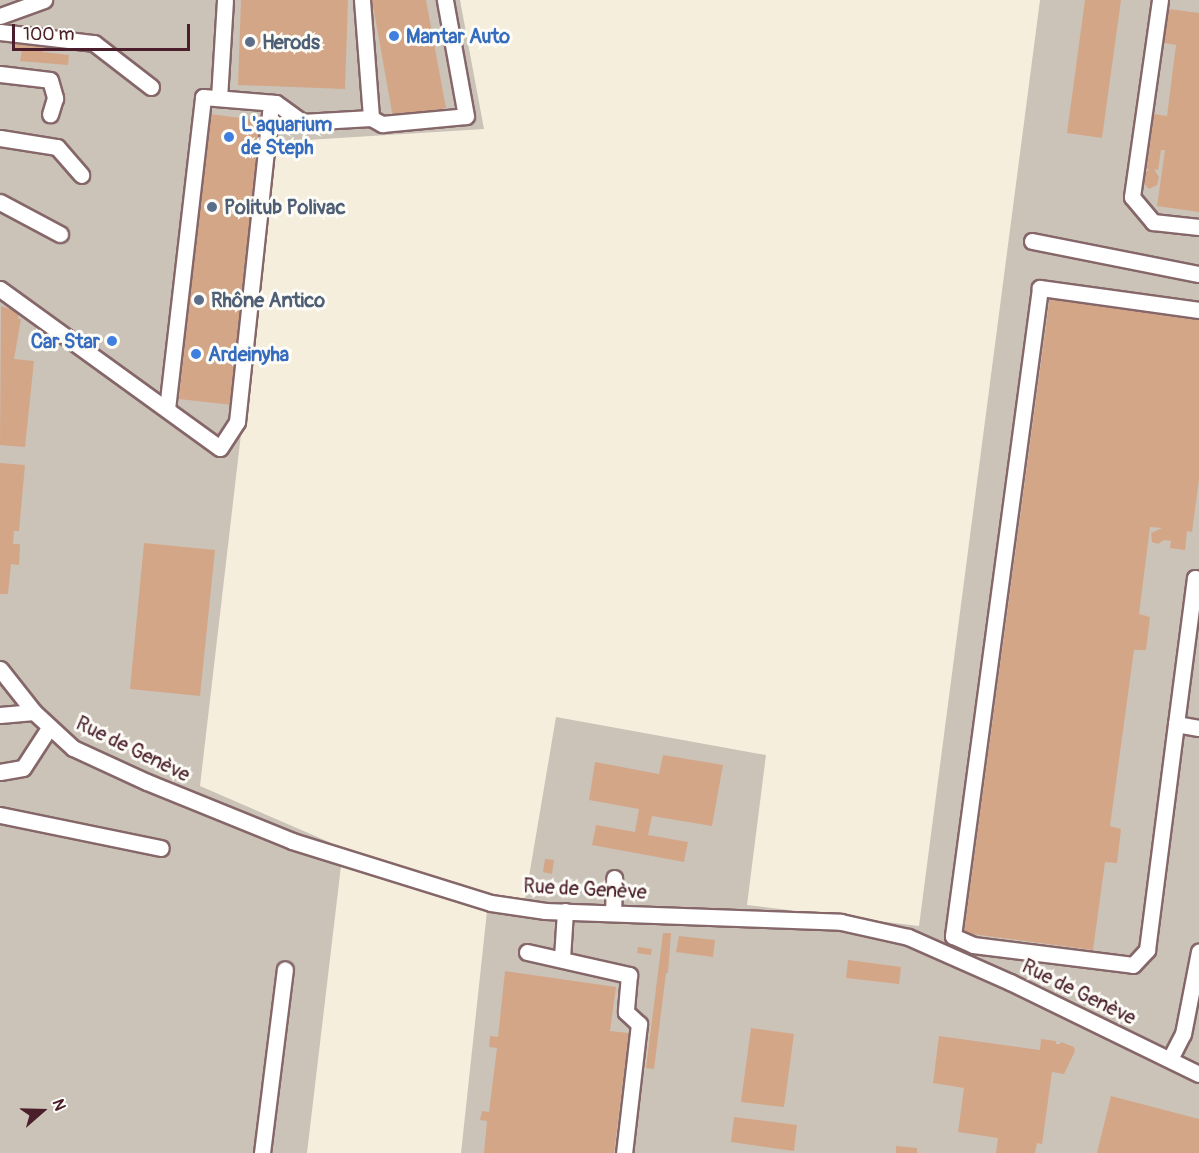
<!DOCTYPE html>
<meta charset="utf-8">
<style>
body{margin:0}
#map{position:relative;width:1199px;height:1153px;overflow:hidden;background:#f6eedc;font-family:Pangolin,sans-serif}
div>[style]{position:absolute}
.industrial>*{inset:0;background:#cbc3b8}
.building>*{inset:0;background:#d4a688}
.roads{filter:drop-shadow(2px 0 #866769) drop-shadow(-2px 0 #866769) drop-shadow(0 2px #866769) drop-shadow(0 -2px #866769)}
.minor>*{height:15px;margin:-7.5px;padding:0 7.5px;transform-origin:7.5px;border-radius:7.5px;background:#fff}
.dots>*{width:16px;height:16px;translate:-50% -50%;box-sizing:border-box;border:3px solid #fdfcf7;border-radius:50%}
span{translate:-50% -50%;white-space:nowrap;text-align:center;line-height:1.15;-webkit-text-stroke:6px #fdfcf7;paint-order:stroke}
.shop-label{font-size:20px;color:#366cbe;font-weight:700}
.left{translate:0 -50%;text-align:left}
.right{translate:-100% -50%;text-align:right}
.service-label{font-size:20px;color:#4e5e75;font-weight:700}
.street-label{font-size:20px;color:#4a1f2b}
.north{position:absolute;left:12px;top:1081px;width:60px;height:60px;-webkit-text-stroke:4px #fdfcf7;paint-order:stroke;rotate:70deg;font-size:16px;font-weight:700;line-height:24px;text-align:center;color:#4a1f2b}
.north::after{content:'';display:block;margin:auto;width:21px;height:27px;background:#4a1f2b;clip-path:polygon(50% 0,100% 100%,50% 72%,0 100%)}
.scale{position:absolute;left:12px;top:24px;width:178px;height:27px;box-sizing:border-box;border:3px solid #4a1f2b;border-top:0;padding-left:8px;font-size:18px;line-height:21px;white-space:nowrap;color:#4a1f2b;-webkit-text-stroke:4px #fdfcf7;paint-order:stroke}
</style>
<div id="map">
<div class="industrial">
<i style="clip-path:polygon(0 0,460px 0,484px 129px,275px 142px,200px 786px,329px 842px,341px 866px,307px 1153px,0 1153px)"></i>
<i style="clip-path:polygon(1040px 0,1199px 0,1199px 1153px,461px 1153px,487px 911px,525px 900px,556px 717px,766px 755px,747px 905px,919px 926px)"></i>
</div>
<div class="building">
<i style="clip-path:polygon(241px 0,348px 0,345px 89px,238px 85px)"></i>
<i style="clip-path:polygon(372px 0,426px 0,446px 108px,393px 118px)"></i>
<i style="clip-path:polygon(1085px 0,1121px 0,1102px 138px,1067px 133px)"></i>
<i style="clip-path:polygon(1169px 9px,1199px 13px,1199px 212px,1157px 206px,1165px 150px,1161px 150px,1158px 170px,1154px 169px,1159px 177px,1157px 185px,1149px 189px,1141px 181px,1142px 174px,1149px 170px,1147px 168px,1154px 114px,1167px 116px,1176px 45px,1164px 43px)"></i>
<i style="clip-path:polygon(14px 40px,43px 43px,43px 52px,69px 55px,68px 65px,20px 61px,22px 50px,14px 49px)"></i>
<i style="clip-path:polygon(210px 114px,264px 121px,232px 405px,179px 399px)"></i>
<i style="clip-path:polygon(1050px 296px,1199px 316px,1199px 479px,1192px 532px,1187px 531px,1185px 550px,1170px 548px,1171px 541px,1164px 540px,1158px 544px,1152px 542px,1151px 533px,1162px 528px,1150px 527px,1139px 614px,1150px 617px,1146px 650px,1134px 650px,1110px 826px,1121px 829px,1117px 863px,1105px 862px,1093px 950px,964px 933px)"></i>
<i style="clip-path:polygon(1px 306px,19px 312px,18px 319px,21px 319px,14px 359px,34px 361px,25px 447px,0 445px)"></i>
<i style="clip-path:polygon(0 463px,25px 465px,19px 531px,14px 531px,13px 544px,20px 544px,19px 565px,11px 564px,8px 594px,0 594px)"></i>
<i style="clip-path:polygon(144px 543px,215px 550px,200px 696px,130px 689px)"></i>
<i style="clip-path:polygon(663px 755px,723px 765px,712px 826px,652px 816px,648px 835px,688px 842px,684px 862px,592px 845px,596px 825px,635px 832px,639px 809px,589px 800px,595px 762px,659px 774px)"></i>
<i style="clip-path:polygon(545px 859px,554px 860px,552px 874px,543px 872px)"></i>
<i style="clip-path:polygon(663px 933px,671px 933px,668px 973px,666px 973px,654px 1069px,646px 1068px)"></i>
<i style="clip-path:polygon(679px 936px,715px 940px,713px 957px,676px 952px)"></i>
<i style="clip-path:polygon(638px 947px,652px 949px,651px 955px,637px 953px)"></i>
<i style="clip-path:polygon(848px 960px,901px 967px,899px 984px,846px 978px)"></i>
<i style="clip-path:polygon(505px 971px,616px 987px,610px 1031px,629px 1033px,626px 1054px,632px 1055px,631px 1065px,625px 1064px,614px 1153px,484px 1153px,487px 1121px,480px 1120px,482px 1111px,489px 1112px,497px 1048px,489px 1047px,490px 1036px,498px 1037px)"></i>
<i style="clip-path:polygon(751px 1028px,794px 1034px,784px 1107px,741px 1102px)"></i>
<i style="clip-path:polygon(939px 1036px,1040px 1050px,1041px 1039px,1056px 1041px,1056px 1044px,1060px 1044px,1061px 1042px,1074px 1047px,1075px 1051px,1064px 1074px,1052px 1072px,1042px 1144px,1037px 1143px,1035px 1153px,996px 1153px,998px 1138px,958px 1132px,964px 1088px,933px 1083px)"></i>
<i style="clip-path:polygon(1111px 1096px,1199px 1119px,1199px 1153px,1097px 1153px)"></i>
<i style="clip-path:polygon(734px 1117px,797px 1125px,794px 1151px,731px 1142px)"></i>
<i style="clip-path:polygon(896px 1146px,917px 1148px,917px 1153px,896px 1153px)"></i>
</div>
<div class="roads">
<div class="minor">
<i style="left:362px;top:0;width:118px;rotate:85.6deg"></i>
<i style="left:1160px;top:0;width:199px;rotate:98.1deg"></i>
<i style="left:1132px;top:197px;width:33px;rotate:50deg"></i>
<i style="left:1153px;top:222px;width:46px;rotate:6.2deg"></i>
<i style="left:0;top:16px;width:47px;rotate:-20deg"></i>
<i style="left:0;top:32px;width:95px;rotate:6.7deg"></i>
<i style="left:94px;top:43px;width:72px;rotate:37.7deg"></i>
<i style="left:0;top:74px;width:50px;rotate:6.8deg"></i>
<i style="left:50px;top:80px;width:19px;rotate:74deg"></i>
<i style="left:55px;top:98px;width:17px;rotate:107deg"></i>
<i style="left:219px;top:98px;width:98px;rotate:-86.5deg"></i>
<i style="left:0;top:138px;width:58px;rotate:9deg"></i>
<i style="left:57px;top:147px;width:37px;rotate:49deg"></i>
<i style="left:0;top:202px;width:68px;rotate:28.1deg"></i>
<i style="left:1032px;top:241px;width:170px;rotate:11.2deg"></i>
<i style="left:0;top:289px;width:271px;rotate:35.9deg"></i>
<i style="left:220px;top:448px;width:31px;rotate:-57deg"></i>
<i style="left:237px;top:422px;width:321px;rotate:-83.9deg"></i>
<i style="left:1199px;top:310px;width:161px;rotate:-172.1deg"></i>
<i style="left:1040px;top:288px;width:654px;rotate:97.65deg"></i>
<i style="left:953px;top:936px;width:22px;rotate:24deg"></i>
<i style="left:973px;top:945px;width:161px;rotate:7.1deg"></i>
<i style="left:1133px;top:965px;width:21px;rotate:-47deg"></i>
<i style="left:1147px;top:950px;width:228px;rotate:-82.7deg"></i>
<i style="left:1176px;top:724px;width:23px;rotate:10deg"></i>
<i style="left:167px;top:409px;width:314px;rotate:-83.4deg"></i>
<i style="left:203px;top:97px;width:73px;rotate:4.7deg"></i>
<i style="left:276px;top:103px;width:32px;rotate:36deg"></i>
<i style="left:302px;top:122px;width:69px;rotate:-3.3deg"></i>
<i style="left:371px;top:118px;width:13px;rotate:29deg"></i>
<i style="left:382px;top:124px;width:84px;rotate:-5.4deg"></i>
<i style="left:466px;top:116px;width:118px;rotate:-100.3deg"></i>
<i style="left:0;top:669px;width:55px;rotate:51.7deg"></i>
<i style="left:34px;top:712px;width:53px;rotate:42.7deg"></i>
<i style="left:73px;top:748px;width:81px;rotate:24.7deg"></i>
<i style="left:147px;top:782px;width:157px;rotate:22.1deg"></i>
<i style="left:292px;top:841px;width:208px;rotate:17.3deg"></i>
<i style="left:491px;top:903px;width:55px;rotate:8.4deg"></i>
<i style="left:545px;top:911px;width:296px;rotate:2.1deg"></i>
<i style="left:841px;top:922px;width:69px;rotate:12.6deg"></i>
<i style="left:908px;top:937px;width:111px;rotate:23.8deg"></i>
<i style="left:1010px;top:982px;width:210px;rotate:26deg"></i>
<i style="left:0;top:715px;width:34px;rotate:-5deg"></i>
<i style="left:1176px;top:724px;width:147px;rotate:-82.6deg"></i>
<i style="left:1195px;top:578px;width:4px;rotate:14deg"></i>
<i style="left:0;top:772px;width:23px;rotate:-10deg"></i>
<i style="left:23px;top:768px;width:48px;rotate:-57deg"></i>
<i style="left:0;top:815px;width:164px;rotate:11.6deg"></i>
<i style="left:613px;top:913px;width:35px;rotate:-88deg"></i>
<i style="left:527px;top:952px;width:105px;rotate:12.7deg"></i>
<i style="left:629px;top:975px;width:37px;rotate:95deg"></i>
<i style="left:626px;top:1012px;width:18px;rotate:43deg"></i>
<i style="left:639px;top:1024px;width:130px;rotate:96.6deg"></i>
<i style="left:562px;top:958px;width:47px;rotate:-86.3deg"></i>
<i style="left:1170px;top:1059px;width:28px;rotate:-63deg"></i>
<i style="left:1183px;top:1034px;width:84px;rotate:-79deg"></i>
<i style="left:262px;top:1153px;width:185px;rotate:-82.9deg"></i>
</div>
</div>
<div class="dots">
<i style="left:394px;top:36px;background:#3f7fe0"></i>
<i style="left:250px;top:42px;background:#5c6f8a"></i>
<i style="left:229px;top:137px;background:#3f7fe0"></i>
<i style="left:212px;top:207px;background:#5c6f8a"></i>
<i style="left:199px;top:300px;background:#5c6f8a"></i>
<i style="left:112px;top:341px;background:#3f7fe0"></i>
<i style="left:196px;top:354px;background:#3f7fe0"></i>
</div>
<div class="shop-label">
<span class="left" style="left:406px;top:36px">Mantar Auto</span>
<span class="left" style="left:241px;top:136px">L'aquarium<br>de Steph</span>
<span class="right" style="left:100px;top:341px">Car Star</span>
<span class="left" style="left:208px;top:354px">Ardeinyha</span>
</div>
<div class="service-label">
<span class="left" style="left:262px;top:42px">Herods</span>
<span class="left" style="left:224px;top:207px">Politub Polivac</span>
<span class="left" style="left:211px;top:300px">Rhône Antico</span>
</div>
<div class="street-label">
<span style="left:133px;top:749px;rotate:26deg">Rue de Genève</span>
<span style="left:585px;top:889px;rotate:3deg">Rue de Genève</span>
<span style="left:1079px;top:992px;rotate:26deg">Rue de Genève</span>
</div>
<div class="north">N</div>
<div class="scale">100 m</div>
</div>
